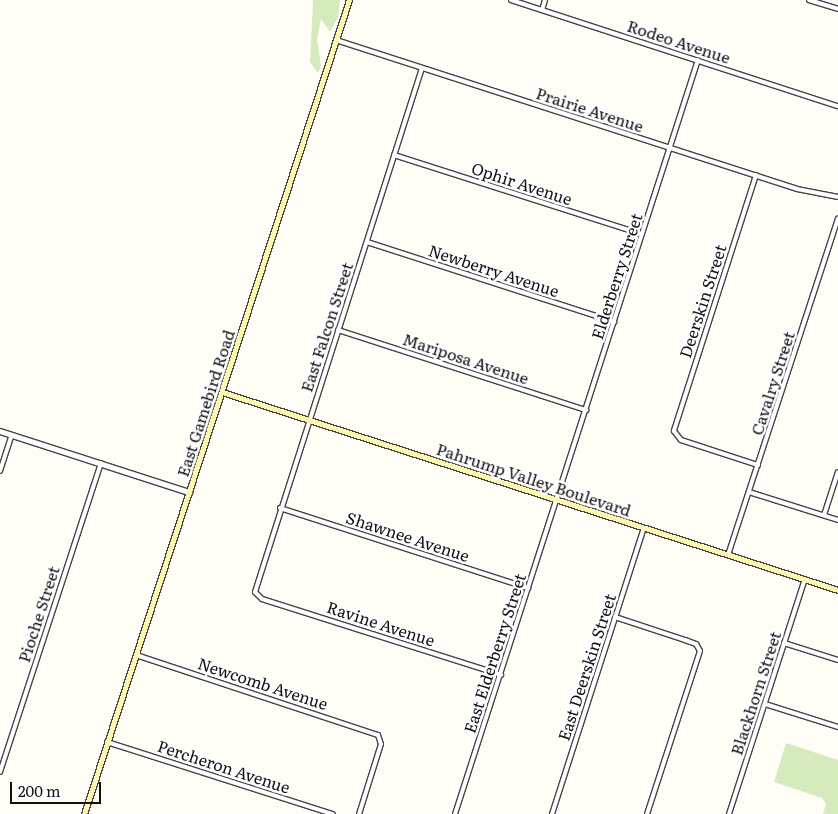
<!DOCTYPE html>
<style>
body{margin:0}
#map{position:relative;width:838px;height:814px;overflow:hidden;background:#fffdf5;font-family:Literata,serif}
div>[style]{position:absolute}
.green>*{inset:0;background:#d5ebbd}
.roads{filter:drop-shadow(1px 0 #444) drop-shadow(-1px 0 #444) drop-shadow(0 1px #444) drop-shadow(0 -1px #444)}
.minor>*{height:4px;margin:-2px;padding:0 2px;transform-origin:2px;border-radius:2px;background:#fff}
.tertiary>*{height:4.5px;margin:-2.25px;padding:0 2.25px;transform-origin:2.25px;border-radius:2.25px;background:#fff}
.secondary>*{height:5px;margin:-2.5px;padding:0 2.5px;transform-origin:2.5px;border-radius:2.5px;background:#fff6b0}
span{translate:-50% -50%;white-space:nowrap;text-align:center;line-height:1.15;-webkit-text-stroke:5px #fff;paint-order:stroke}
.street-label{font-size:16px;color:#111}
.scale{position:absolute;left:10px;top:782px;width:91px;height:22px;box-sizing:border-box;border:2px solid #111;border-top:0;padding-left:6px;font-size:15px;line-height:18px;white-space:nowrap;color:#111;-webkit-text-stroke:4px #fff;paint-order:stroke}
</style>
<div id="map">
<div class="green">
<i style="clip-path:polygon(313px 0,340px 0,338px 17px,330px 32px,321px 19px,317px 39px,321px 66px,318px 73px,310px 62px)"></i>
<i style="clip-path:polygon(786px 743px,838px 760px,838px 814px,823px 814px,826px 804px,822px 798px,774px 782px)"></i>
</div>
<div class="roads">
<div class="minor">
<i style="left:511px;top:0;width:344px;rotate:18deg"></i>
<i style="left:809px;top:0;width:30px;rotate:17deg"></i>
<i style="left:542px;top:10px;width:10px;rotate:-73deg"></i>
<i style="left:336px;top:40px;width:484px;rotate:17.9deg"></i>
<i style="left:797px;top:189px;width:42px;rotate:11deg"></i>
<i style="left:422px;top:68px;width:550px;rotate:107.68deg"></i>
<i style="left:255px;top:592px;width:10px;rotate:45deg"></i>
<i style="left:262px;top:599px;width:251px;rotate:17.6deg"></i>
<i style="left:394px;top:155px;width:260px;rotate:17.7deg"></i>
<i style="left:756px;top:175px;width:269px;rotate:107.8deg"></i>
<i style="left:674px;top:431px;width:11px;rotate:52deg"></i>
<i style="left:681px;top:440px;width:81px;rotate:18deg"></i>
<i style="left:367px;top:242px;width:260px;rotate:17.9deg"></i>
<i style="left:338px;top:330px;width:261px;rotate:17.9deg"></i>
<i style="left:0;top:471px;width:38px;rotate:-72deg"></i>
<i style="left:749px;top:492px;width:93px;rotate:17.5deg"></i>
<i style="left:280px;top:508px;width:261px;rotate:17.9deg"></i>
<i style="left:824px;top:515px;width:45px;rotate:-72deg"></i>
<i style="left:728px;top:555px;width:354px;rotate:-71.9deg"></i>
<i style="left:615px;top:617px;width:74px;rotate:18.2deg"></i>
<i style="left:685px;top:640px;width:12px;rotate:20deg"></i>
<i style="left:696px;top:644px;width:8px;rotate:60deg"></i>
<i style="left:700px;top:651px;width:171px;rotate:108deg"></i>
<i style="left:784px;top:643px;width:57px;rotate:17.5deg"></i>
<i style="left:136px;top:655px;width:255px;rotate:18.3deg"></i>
<i style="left:378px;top:735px;width:9px;rotate:72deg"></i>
<i style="left:381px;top:744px;width:73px;rotate:107.4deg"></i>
<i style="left:765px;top:704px;width:77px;rotate:17.5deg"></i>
<i style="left:107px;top:742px;width:237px;rotate:17.7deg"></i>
<i style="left:0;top:772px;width:325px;rotate:-71.9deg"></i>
<i style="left:455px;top:814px;width:792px;rotate:-72.14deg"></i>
<i style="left:552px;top:814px;width:300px;rotate:-72.2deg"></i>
<i style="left:729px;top:814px;width:247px;rotate:-72.1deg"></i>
</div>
<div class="tertiary">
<i style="left:0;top:431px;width:199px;rotate:17.9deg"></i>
</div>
<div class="secondary">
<i style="left:222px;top:392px;width:647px;rotate:17.82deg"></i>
<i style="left:84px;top:814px;width:856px;rotate:-71.97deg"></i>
</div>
</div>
<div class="street-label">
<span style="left:679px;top:41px;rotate:18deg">Rodeo Avenue</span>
<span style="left:590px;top:109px;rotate:18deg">Prairie Avenue</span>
<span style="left:522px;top:183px;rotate:18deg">Ophir Avenue</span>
<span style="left:494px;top:270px;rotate:18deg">Newberry Avenue</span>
<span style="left:616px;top:276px;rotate:-72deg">Elderberry Street</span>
<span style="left:702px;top:301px;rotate:-72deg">Deerskin Street</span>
<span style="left:326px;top:327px;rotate:-72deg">East Falcon Street</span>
<span style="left:466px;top:358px;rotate:18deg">Mariposa Avenue</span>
<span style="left:772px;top:383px;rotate:-72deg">Cavalry Street</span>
<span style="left:205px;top:403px;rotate:-72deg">East Gamebird Road</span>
<span style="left:534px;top:479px;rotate:18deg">Pahrump Valley Boulevard</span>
<span style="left:408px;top:536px;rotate:18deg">Shawnee Avenue</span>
<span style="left:38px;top:614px;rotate:-72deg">Pioche Street</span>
<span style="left:381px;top:623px;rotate:18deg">Ravine Avenue</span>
<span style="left:494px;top:653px;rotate:-72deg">East Elderberry Street</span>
<span style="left:586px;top:667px;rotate:-72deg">East Deerskin Street</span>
<span style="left:263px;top:683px;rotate:18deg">Newcomb Avenue</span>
<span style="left:755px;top:693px;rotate:-72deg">Blackhorn Street</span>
<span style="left:224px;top:766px;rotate:18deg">Percheron Avenue</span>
</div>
<div class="scale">200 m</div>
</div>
